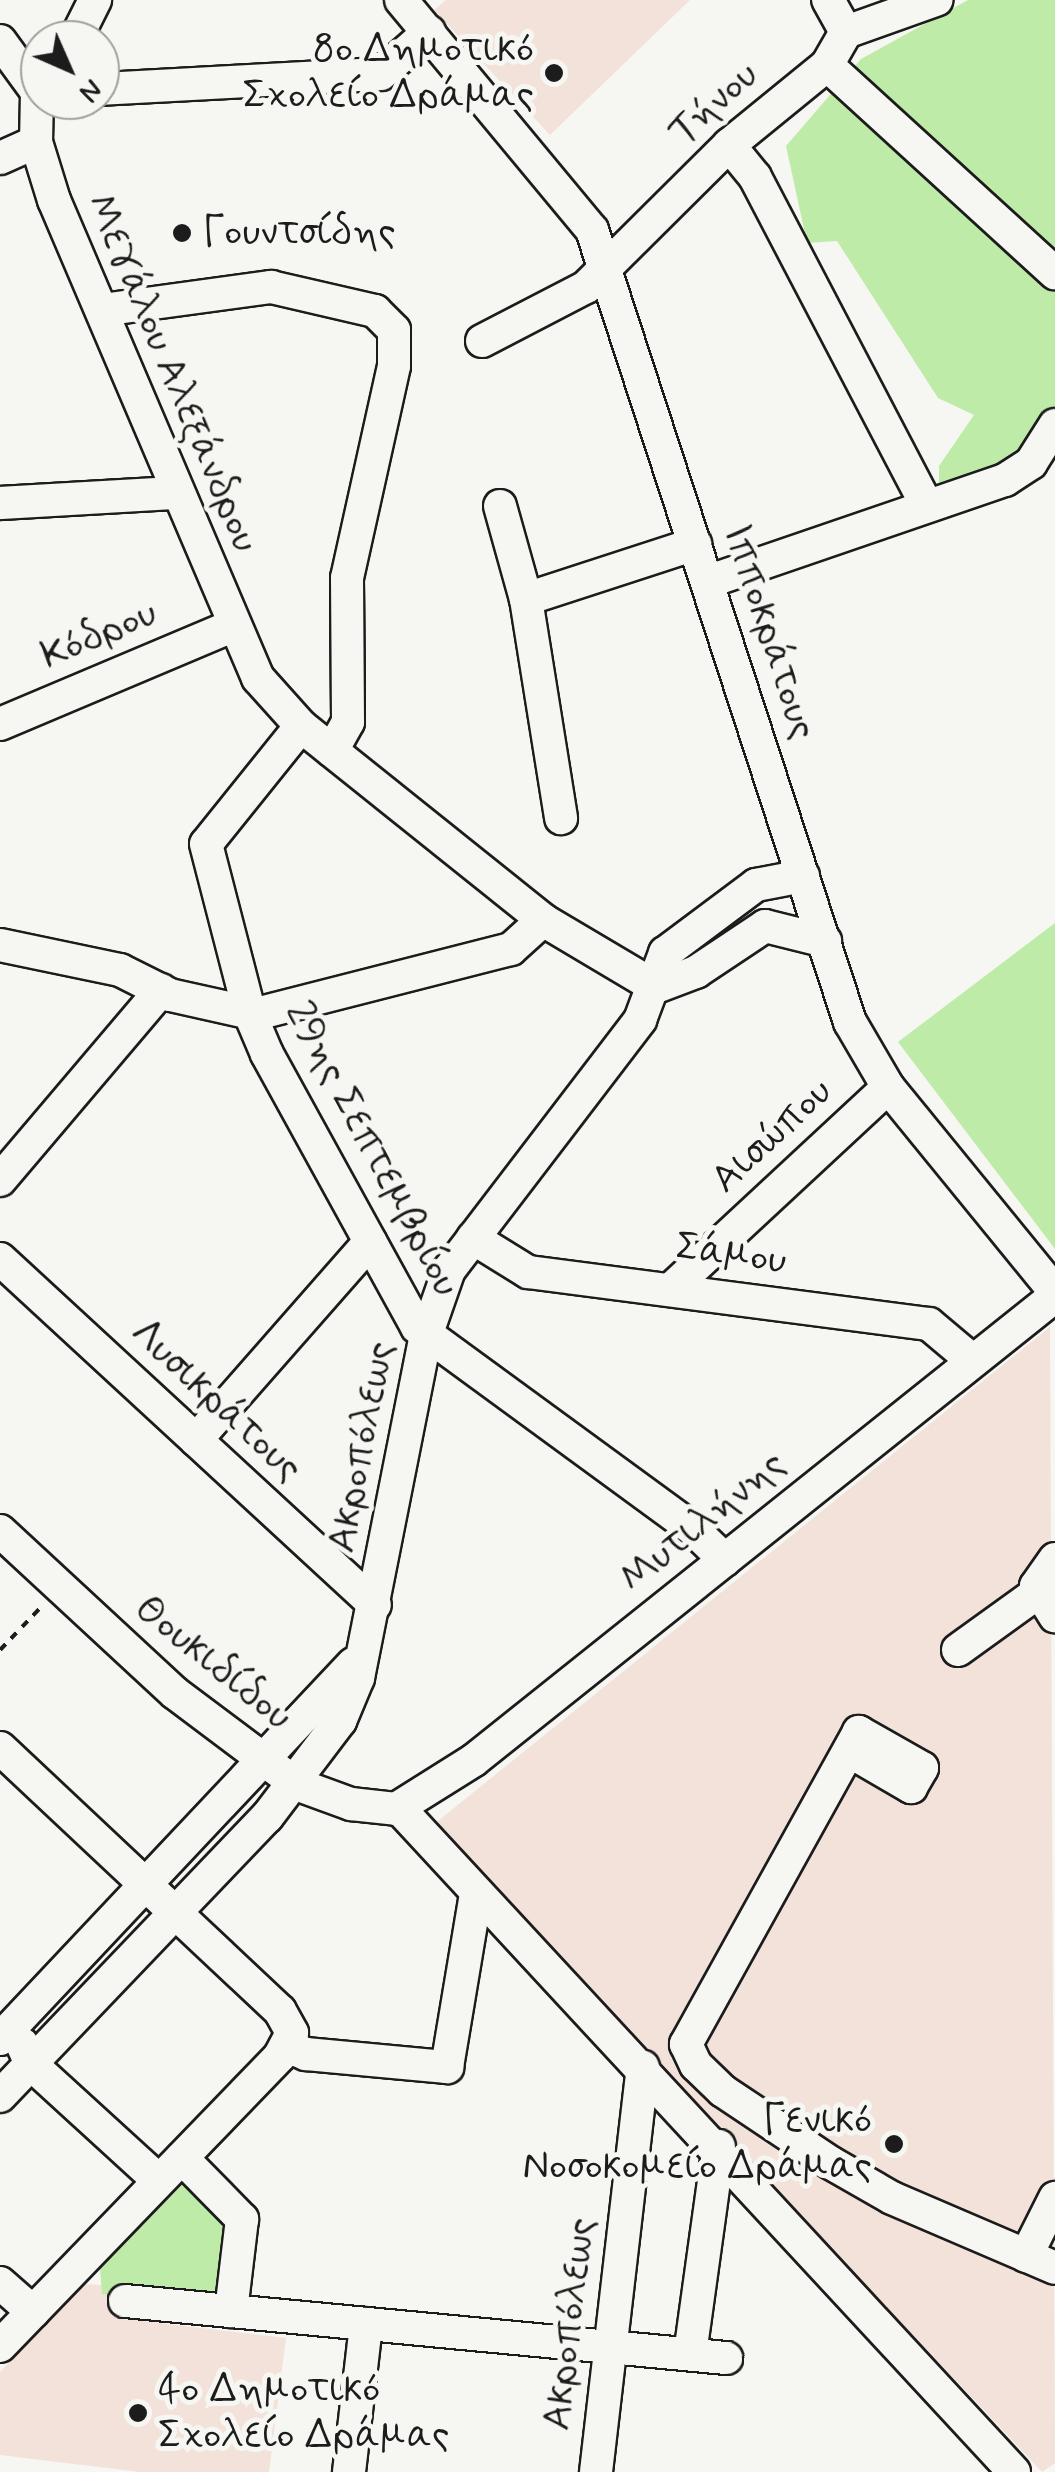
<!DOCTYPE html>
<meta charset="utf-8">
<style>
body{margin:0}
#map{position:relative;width:1055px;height:2472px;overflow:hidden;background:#f6f6f2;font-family:Mynerve,sans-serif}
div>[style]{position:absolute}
.built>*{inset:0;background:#f3e2d9}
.green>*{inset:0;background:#bfeba8}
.path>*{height:4px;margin-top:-2px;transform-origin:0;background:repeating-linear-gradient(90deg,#1c1c1c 0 8px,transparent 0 16px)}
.roads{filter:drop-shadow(2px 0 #1c1c1c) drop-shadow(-2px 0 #1c1c1c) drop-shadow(0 2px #1c1c1c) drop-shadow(0 -2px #1c1c1c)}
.minor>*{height:32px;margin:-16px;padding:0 16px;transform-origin:16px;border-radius:16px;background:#f6f6f2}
.dots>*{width:28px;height:28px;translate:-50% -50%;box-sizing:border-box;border:5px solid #f6f6f2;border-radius:50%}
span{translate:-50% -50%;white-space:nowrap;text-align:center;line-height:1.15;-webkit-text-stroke:10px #f6f6f2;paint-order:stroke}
.poi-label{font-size:40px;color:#1c1c1c}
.right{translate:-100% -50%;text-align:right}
.left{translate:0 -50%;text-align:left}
.street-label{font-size:40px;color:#1c1c1c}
.north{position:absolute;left:20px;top:20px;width:100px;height:100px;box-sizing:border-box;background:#f6f6f2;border:2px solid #9f9f9c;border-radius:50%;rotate:135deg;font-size:28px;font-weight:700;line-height:40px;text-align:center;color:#1c1c1c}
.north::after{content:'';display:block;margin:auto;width:35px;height:45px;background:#1c1c1c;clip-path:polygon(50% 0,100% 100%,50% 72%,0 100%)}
</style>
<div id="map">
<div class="built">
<i style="clip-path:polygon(446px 0,690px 0,550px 135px,434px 10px)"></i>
<i style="clip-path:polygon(1050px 1327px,1055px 2463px,1042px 2472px,433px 1825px)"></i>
<i style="clip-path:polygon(84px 2284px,119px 2286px,118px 2318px,286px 2338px,269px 2472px,140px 2472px,0 2455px,0 2372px)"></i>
</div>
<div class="green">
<i style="clip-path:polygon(968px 0,1055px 0,1055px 447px,939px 489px,939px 466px,974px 415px,938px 398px,837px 241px,807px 243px,786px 146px,861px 59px)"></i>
<i style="clip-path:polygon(1055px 923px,1055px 1249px,898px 1042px)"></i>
<i style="clip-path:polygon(184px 2183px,231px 2227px,222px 2300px,102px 2294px,100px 2268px)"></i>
</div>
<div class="path">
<i style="left:0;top:1650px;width:61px;rotate:-46.3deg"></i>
</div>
<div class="roads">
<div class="minor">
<i style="left:401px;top:0;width:299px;rotate:50.3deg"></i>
<i style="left:592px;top:230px;width:833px;rotate:71.96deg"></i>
<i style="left:850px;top:1022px;width:75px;rotate:59.7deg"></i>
<i style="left:888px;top:1087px;width:264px;rotate:50.8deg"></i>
<i style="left:846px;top:32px;width:96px;rotate:-19.6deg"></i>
<i style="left:75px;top:40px;width:45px;rotate:-63.4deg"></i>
<i style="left:0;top:41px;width:63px;rotate:54deg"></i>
<i style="left:37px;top:92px;width:50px;rotate:91.1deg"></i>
<i style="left:36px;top:142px;width:61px;rotate:72.8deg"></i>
<i style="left:54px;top:200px;width:520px;rotate:66.89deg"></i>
<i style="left:258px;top:678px;width:64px;rotate:48.1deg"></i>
<i style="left:301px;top:726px;width:310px;rotate:38.7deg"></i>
<i style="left:543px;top:920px;width:131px;rotate:30.7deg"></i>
<i style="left:827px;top:65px;width:309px;rotate:42.4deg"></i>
<i style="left:100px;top:89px;width:281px;rotate:-3.1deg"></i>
<i style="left:381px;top:74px;width:64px;rotate:-41.2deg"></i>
<i style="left:729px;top:145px;width:41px;rotate:50.9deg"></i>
<i style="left:755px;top:177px;width:371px;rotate:62.4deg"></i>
<i style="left:0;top:158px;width:39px;rotate:-24deg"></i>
<i style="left:102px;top:310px;width:171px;rotate:-7.8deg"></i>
<i style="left:271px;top:287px;width:107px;rotate:13deg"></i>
<i style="left:375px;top:311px;width:27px;rotate:45deg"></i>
<i style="left:394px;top:330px;width:36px;rotate:90deg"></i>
<i style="left:394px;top:366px;width:217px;rotate:102.5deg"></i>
<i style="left:347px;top:578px;width:144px;rotate:89.6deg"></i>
<i style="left:348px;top:722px;width:33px;rotate:119deg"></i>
<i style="left:482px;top:341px;width:117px;rotate:-27.4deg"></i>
<i style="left:586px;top:287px;width:202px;rotate:-44.8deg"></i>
<i style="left:729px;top:145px;width:127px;rotate:-39.2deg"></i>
<i style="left:827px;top:65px;width:38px;rotate:-60deg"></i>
<i style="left:846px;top:32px;width:37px;rotate:-119deg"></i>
<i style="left:0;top:503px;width:175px;rotate:-3.3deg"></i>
<i style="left:500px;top:506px;width:97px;rotate:74.4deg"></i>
<i style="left:526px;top:599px;width:222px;rotate:80.9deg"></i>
<i style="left:707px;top:582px;width:315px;rotate:-18.9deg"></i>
<i style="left:1005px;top:480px;width:31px;rotate:-33deg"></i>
<i style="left:1031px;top:463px;width:45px;rotate:-57.7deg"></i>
<i style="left:526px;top:599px;width:178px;rotate:-18deg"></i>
<i style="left:0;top:724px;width:252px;rotate:-22.9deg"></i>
<i style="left:301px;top:726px;width:151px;rotate:128.8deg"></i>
<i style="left:206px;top:844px;width:176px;rotate:75.5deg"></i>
<i style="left:250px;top:1014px;width:43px;rotate:67deg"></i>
<i style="left:267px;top:1054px;width:311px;rotate:61.2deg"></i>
<i style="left:417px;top:1327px;width:343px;rotate:36.2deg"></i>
<i style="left:694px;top:1530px;width:43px;rotate:44.1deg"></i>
<i style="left:0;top:945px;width:123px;rotate:11.8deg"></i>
<i style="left:120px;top:970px;width:56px;rotate:26.6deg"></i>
<i style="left:170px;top:995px;width:88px;rotate:12.5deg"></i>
<i style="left:256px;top:1014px;width:263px;rotate:-14.3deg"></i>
<i style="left:511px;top:949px;width:43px;rotate:-42.2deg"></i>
<i style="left:656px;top:987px;width:43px;rotate:-20.6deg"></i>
<i style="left:696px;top:972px;width:83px;rotate:-33.7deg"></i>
<i style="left:765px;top:926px;width:62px;rotate:14deg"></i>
<i style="left:0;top:1180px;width:249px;rotate:-49.7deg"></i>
<i style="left:473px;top:1238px;width:65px;rotate:31.7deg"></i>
<i style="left:528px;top:1272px;width:404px;rotate:7.4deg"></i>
<i style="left:929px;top:1324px;width:57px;rotate:40.1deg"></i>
<i style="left:0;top:1259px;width:510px;rotate:42.7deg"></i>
<i style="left:671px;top:1289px;width:296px;rotate:-42.9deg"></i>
<i style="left:196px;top:1440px;width:264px;rotate:-48.7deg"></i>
<i style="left:0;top:1531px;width:238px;rotate:42.8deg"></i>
<i style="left:175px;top:1693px;width:151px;rotate:36.9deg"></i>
<i style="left:296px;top:1784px;width:59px;rotate:20deg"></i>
<i style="left:351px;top:1804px;width:45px;rotate:6.3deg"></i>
<i style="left:396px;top:1809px;width:92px;rotate:-32.1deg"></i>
<i style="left:474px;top:1760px;width:744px;rotate:-38.61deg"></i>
<i style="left:1055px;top:1559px;width:33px;rotate:125deg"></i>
<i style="left:1036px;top:1586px;width:36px;rotate:58deg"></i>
<i style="left:958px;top:1650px;width:97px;rotate:-35.8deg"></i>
<i style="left:0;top:1748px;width:384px;rotate:43.2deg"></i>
<i style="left:280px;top:2011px;width:25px;rotate:61deg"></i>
<i style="left:292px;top:2033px;width:26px;rotate:118deg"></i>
<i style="left:280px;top:2056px;width:403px;rotate:134deg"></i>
<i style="left:849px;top:1751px;width:72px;rotate:30.1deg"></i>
<i style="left:911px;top:1787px;width:22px;rotate:-60deg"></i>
<i style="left:922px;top:1768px;width:73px;rotate:-150.3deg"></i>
<i style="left:859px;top:1732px;width:357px;rotate:119deg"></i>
<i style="left:686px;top:2044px;width:23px;rotate:65deg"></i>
<i style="left:696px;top:2065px;width:37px;rotate:44deg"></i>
<i style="left:723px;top:2091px;width:130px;rotate:33.7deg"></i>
<i style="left:831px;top:2163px;width:70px;rotate:29.8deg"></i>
<i style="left:892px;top:2198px;width:177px;rotate:23.2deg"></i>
<i style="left:399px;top:1808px;width:905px;rotate:47.19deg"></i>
<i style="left:0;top:2039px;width:515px;rotate:-46.73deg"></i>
<i style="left:22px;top:2044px;width:22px;rotate:66deg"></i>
<i style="left:31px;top:2064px;width:173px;rotate:42.4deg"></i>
<i style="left:287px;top:2046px;width:21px;rotate:23deg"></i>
<i style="left:306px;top:2054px;width:142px;rotate:5.3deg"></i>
<i style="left:447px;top:2067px;width:176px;rotate:-80.5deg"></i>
<i style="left:0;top:2096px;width:386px;rotate:-46.3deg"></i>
<i style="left:267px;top:1817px;width:121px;rotate:-52.8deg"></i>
<i style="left:340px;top:1721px;width:47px;rotate:-67.3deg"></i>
<i style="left:358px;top:1678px;width:349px;rotate:-78.8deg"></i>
<i style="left:426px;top:1336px;width:70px;rotate:-70.8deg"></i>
<i style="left:449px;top:1270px;width:315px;rotate:-52.6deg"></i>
<i style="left:640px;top:1020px;width:72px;rotate:-69.5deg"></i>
<i style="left:665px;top:953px;width:114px;rotate:-36.8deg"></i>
<i style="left:756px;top:885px;width:48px;rotate:-10.8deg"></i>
<i style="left:182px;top:2158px;width:86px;rotate:45.5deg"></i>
<i style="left:242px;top:2219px;width:93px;rotate:96.8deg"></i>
<i style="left:1026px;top:2256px;width:65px;rotate:-63.4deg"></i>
<i style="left:0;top:2283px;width:44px;rotate:41.3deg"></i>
<i style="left:125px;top:2301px;width:604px;rotate:5.42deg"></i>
<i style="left:690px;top:2354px;width:210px;rotate:-82.1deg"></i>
<i style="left:349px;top:2472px;width:149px;rotate:-83.4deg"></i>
<i style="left:596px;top:2472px;width:408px;rotate:-83.4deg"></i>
</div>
</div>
<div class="dots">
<i style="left:554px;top:73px;background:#1c1c1c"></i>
<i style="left:182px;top:233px;background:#1c1c1c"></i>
<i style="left:894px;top:2144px;background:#1c1c1c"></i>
<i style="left:138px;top:2413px;background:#1c1c1c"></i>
</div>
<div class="poi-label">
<span class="right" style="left:534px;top:73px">8ο Δημοτικό<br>Σχολείο Δράμας</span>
<span class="left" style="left:202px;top:233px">Γουντσίδης</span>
<span class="right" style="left:872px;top:2144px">Γενικό<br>Νοσοκομείο Δράμας</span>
<span class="left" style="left:158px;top:2413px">4ο Δημοτικό<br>Σχολείο Δράμας</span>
</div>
<div class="street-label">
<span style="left:714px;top:104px;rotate:-42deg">Τήνου</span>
<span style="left:172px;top:373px;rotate:67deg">Μεγάλου Αλεξάνδρου</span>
<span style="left:769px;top:632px;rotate:72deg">Ιπποκράτους</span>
<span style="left:99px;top:635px;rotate:-23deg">Κόδρου</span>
<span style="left:772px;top:1136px;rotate:-43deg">Αισώπου</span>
<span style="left:372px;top:1149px;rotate:62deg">29ης Σεπτεμβρίου</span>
<span style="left:731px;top:1254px;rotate:8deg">Σάμου</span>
<span style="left:216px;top:1401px;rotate:43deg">Λυσικράτους</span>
<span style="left:362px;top:1447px;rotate:-79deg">Ακροπόλεως</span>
<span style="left:703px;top:1522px;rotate:-39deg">Μυτιλήνης</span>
<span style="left:213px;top:1663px;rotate:39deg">Θουκιδίδου</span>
<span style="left:570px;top:2324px;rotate:-83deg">Ακροπόλεως</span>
</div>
<div class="north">N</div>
</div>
